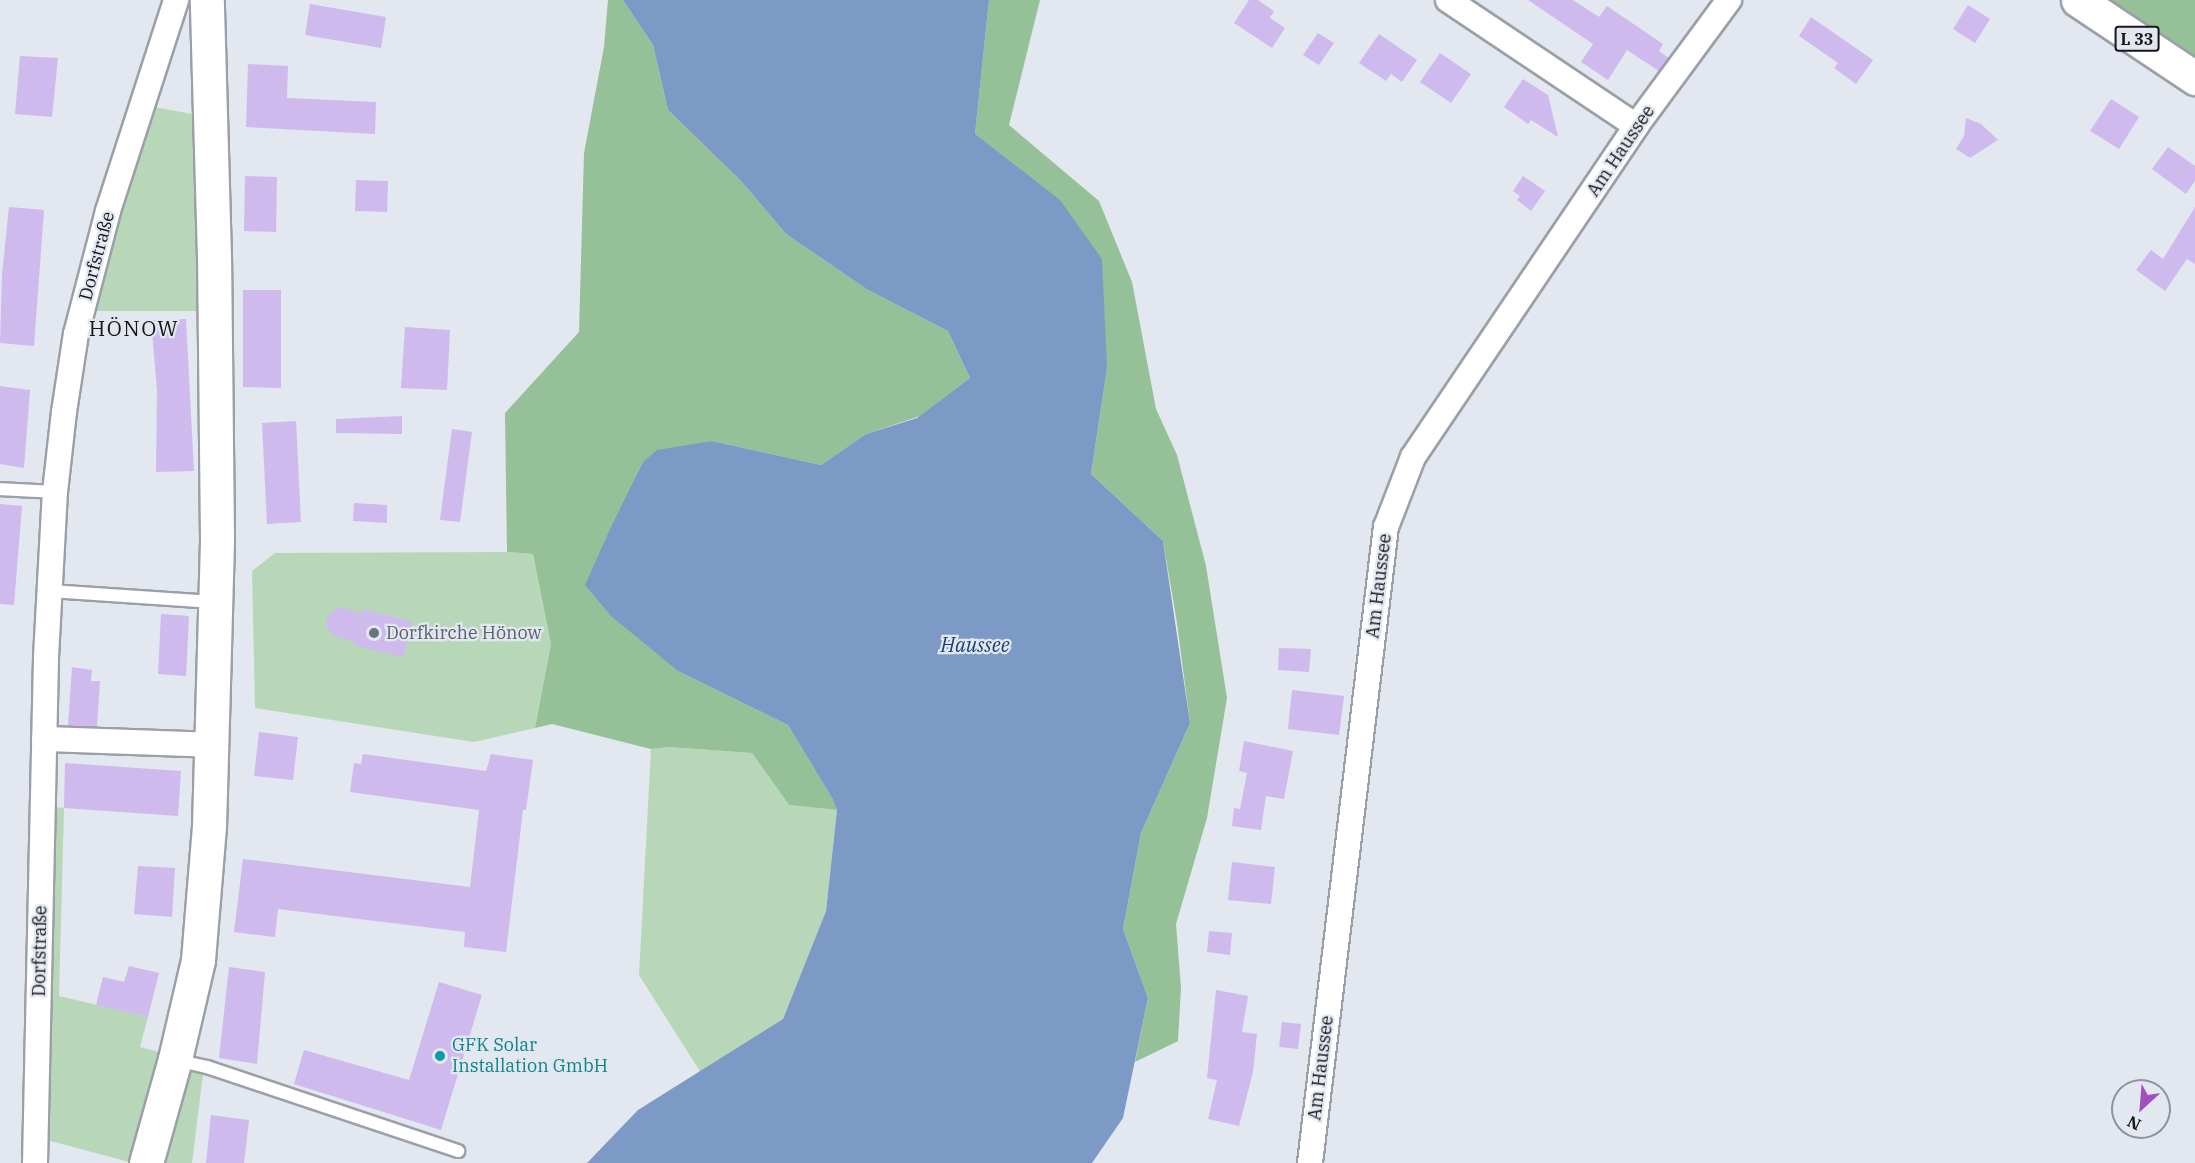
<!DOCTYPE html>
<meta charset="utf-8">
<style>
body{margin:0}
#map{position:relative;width:2195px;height:1163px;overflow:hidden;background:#e2e7f0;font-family:"IBM Plex Serif",serif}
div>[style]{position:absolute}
.green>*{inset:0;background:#b8d7b8}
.forest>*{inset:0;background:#96c097}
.water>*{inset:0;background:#7d9ac6}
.building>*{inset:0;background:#cfbaed}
.roads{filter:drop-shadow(2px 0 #9b9fa7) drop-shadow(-2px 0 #9b9fa7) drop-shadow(0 2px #9b9fa7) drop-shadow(0 -2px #9b9fa7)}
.service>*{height:12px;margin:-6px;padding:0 6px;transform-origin:6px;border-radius:6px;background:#fff}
.minor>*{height:24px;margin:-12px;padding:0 12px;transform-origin:12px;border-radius:12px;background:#fff}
.secondary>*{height:33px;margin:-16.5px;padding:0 16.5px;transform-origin:16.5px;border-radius:16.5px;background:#fff}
.primary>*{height:33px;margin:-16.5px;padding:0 16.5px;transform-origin:16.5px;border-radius:16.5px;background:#fff}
.dots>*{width:16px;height:16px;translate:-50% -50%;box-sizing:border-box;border:3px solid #e2e7f0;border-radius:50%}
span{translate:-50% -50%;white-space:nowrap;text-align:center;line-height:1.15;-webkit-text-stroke:4.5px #e2e7f0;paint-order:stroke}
.shield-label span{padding:2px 4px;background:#e2e7f0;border:2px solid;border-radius:4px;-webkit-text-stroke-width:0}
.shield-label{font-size:16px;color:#15171a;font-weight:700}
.street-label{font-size:18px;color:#15171a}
.worship-label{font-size:18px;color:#5b616d}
.left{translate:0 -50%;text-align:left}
.culture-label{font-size:18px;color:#0d838f}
.water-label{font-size:20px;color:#1a3f76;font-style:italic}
.quarter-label{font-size:21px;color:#15171a;letter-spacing:1.5px}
.north{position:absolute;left:2111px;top:1079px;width:60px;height:60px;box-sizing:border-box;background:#e2e7f0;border:2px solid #90949a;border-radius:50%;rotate:206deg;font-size:16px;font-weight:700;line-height:24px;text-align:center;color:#15171a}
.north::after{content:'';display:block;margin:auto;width:21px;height:27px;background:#a250bf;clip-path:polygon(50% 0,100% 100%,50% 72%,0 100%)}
</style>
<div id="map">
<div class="green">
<i style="clip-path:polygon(154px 107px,192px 114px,198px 311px,89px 311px)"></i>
<i style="clip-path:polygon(507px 552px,533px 554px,551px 644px,535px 728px,474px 742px,255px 708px,252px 571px,275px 553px)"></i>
<i style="clip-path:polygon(669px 747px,752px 753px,789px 805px,837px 810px,826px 911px,783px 1019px,701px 1073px,639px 975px,651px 749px)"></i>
<i style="clip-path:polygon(52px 807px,64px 808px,59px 996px,148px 1017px,140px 1047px,163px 1053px,133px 1163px,47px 1140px)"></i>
<i style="clip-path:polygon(186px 1070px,203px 1074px,192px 1163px,162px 1163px)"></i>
</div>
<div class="forest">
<i style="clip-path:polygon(608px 0,623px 0,653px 45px,668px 110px,741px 181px,786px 234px,868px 290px,948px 331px,970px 378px,920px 416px,866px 434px,821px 465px,712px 441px,643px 462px,629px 492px,678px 671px,788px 725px,832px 798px,837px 810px,789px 805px,752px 753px,669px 747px,651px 749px,552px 724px,535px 728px,551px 644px,533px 554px,507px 552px,505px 413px,579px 332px,584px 153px,604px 47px)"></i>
<i style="clip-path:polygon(989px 0,1040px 0,1009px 125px,1099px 201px,1132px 282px,1156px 409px,1177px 455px,1206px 566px,1227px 698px,1207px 818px,1176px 924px,1181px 988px,1178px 1041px,1135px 1062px,1148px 998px,1123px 929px,1141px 833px,1190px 723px,1177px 623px,1163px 541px,1091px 474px,1107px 368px,975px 134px)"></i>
<i style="clip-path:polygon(2109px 0,2195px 0,2195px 58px)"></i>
</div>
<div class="water">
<i style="clip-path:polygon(623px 0,989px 0,975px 134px,1060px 200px,1102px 259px,1107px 368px,1091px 474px,1163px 541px,1190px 723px,1141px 833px,1123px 929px,1148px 998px,1123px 1118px,1092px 1163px,587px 1163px,638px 1110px,783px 1019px,826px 911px,837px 810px,832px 798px,788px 725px,678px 671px,611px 616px,585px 585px,611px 527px,643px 462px,657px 450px,712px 441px,821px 465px,866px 434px,917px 418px,970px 378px,948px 331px,868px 290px,786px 234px,741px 181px,668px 110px,653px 45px)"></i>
</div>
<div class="building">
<i style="clip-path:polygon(1249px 0,1258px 0,1274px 11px,1270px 18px,1285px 28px,1272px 48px,1234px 23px)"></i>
<i style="clip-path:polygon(1528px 0,1573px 0,1599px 17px,1607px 6px,1663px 44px,1659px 51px,1669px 58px,1659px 71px,1627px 50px,1608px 80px,1581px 62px,1593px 44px)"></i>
<i style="clip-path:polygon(310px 4px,386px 17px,381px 48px,305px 35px)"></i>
<i style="clip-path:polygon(1968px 5px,1990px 19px,1975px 43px,1953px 29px)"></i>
<i style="clip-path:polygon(1811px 17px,1873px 60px,1856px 84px,1834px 68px,1838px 63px,1799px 36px)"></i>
<i style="clip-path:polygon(1318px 33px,1334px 43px,1319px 65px,1303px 55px)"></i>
<i style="clip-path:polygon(1379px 34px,1417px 60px,1402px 82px,1391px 74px,1386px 81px,1359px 63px)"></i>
<i style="clip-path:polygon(1440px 53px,1471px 74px,1451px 103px,1420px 82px)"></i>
<i style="clip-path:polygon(20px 56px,58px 58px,52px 117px,15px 114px)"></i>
<i style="clip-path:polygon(248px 64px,288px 66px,287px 98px,376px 102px,375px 134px,246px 127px)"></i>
<i style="clip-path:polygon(1523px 79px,1548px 95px,1558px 137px,1531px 120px,1528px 124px,1504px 107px)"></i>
<i style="clip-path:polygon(2111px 99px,2139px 117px,2119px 149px,2090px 131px)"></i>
<i style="clip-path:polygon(1966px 118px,1981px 124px,1998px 140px,1970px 158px,1956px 149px,1964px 136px)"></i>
<i style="clip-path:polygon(2168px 147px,2195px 166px,2195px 181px,2186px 194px,2152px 169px)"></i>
<i style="clip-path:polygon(245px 176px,277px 177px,276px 232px,244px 231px)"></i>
<i style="clip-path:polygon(1523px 176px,1545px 191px,1531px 211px,1517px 200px,1520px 196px,1513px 191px)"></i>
<i style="clip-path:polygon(356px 180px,388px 181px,387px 212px,355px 211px)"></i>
<i style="clip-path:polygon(9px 207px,44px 210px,34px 346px,0 343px,2px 275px)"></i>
<i style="clip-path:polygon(2195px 207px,2195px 264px,2187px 259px,2165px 291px,2136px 270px,2151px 250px,2163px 259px)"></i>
<i style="clip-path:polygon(243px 290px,281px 290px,281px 388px,243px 387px)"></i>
<i style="clip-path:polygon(186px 319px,194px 471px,156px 472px,157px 390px,151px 320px)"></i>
<i style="clip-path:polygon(405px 327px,450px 330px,447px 390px,401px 388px)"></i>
<i style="clip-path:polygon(0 386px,30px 390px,24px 468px,0 464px)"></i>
<i style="clip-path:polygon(402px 416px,402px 434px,336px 433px,336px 419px)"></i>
<i style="clip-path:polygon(296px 421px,301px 522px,267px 524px,262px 423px)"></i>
<i style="clip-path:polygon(452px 429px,472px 432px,460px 522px,440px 520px)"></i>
<i style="clip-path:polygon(354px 503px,387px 505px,387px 523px,353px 521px)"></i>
<i style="clip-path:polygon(0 504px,22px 506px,14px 605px,0 604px)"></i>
<i style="clip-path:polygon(338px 607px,362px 613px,363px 609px,413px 622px,403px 657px,353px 645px,354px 641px,335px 636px,327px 628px,326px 621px,329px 615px)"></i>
<i style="clip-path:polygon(161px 614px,189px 616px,186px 676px,158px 674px)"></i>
<i style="clip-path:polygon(1279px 648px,1311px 649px,1309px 672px,1278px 670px)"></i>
<i style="clip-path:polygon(72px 667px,92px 670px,91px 681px,100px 681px,97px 727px,68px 726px)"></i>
<i style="clip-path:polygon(1292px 690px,1344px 696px,1339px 735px,1288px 729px)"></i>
<i style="clip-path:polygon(259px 732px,298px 737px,293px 780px,254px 776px)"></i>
<i style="clip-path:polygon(1244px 741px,1293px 751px,1284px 799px,1266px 796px,1261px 830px,1232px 826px,1234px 808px,1240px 809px,1247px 773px,1239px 771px)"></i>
<i style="clip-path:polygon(363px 754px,486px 771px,491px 754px,533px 760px,526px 810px,523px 810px,506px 952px,464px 947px,465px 932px,278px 909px,275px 937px,234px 932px,243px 859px,470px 887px,479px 810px,350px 792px,354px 763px,361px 764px)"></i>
<i style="clip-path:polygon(65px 763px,181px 771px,178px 816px,64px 808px)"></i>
<i style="clip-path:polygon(1232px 862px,1275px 867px,1271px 904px,1228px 900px)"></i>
<i style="clip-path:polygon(138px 866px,175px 868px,172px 917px,134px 914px)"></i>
<i style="clip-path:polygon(1209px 931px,1232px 933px,1230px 955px,1207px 952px)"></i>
<i style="clip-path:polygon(129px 966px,159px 973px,148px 1017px,96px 1005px,103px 977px,124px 982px)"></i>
<i style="clip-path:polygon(229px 967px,265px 972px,257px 1064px,219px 1058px)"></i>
<i style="clip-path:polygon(439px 982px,482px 995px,441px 1130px,294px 1084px,304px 1050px,409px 1080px)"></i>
<i style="clip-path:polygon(1216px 990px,1248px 996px,1242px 1032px,1257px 1034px,1253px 1072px,1239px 1126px,1208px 1119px,1217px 1080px,1207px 1078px)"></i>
<i style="clip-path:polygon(1282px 1022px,1301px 1024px,1298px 1049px,1279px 1047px)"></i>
<i style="clip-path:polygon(211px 1115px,249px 1120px,244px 1163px,206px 1163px)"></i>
</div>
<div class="roads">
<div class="service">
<i style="left:0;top:489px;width:55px;rotate:3.1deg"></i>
<i style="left:49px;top:591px;width:166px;rotate:3.8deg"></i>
<i style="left:176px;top:1060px;width:32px;rotate:13deg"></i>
<i style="left:207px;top:1067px;width:265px;rotate:18.5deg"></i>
</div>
<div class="minor">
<i style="left:1448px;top:0;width:226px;rotate:33.8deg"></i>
<i style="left:44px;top:739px;width:168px;rotate:2deg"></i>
<i style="left:35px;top:1163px;width:506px;rotate:-88.75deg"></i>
<i style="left:46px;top:657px;width:165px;rotate:-86.9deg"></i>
<i style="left:55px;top:492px;width:81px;rotate:-83.6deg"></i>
<i style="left:64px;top:412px;width:79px;rotate:-81.3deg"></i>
<i style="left:76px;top:334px;width:127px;rotate:-75.4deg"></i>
<i style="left:108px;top:211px;width:222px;rotate:-72.1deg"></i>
<i style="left:1310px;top:1163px;width:641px;rotate:-83.19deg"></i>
<i style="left:1386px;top:527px;width:75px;rotate:-68.9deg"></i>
<i style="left:1413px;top:457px;width:399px;rotate:-56deg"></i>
<i style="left:1636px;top:126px;width:157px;rotate:-53.6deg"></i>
</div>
<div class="secondary">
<i style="left:146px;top:1163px;width:108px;rotate:-74.4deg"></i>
<i style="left:175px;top:1059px;width:102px;rotate:-76.9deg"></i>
<i style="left:198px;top:960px;width:133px;rotate:-85.3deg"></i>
<i style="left:209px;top:827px;width:289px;rotate:-88.4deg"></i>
<i style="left:217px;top:538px;width:280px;rotate:-90.6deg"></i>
<i style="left:214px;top:258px;width:258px;rotate:-91.6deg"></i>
</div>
<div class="primary">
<i style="left:2078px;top:0;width:141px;rotate:33.7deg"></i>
</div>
</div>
<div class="dots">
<i style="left:374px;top:633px;background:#6b7280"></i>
<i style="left:440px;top:1056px;background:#0f9aa8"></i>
</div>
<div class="shield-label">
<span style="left:2137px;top:39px">L 33</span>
</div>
<div class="street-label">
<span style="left:1621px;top:151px;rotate:-56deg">Am Haussee</span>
<span style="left:97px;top:256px;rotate:-75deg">Dorfstraße</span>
<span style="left:1379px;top:586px;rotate:-83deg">Am Haussee</span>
<span style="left:40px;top:951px;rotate:-89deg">Dorfstraße</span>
<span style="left:1321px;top:1068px;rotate:-83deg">Am Haussee</span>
</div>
<div class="worship-label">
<span class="left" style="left:386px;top:633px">Dorfkirche Hönow</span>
</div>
<div class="culture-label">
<span class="left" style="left:452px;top:1056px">GFK Solar<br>Installation GmbH</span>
</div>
<div class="water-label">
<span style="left:975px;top:644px">Haussee</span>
</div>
<div class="quarter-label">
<span style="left:134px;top:328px">HÖNOW</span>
</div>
<div class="north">N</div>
</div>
